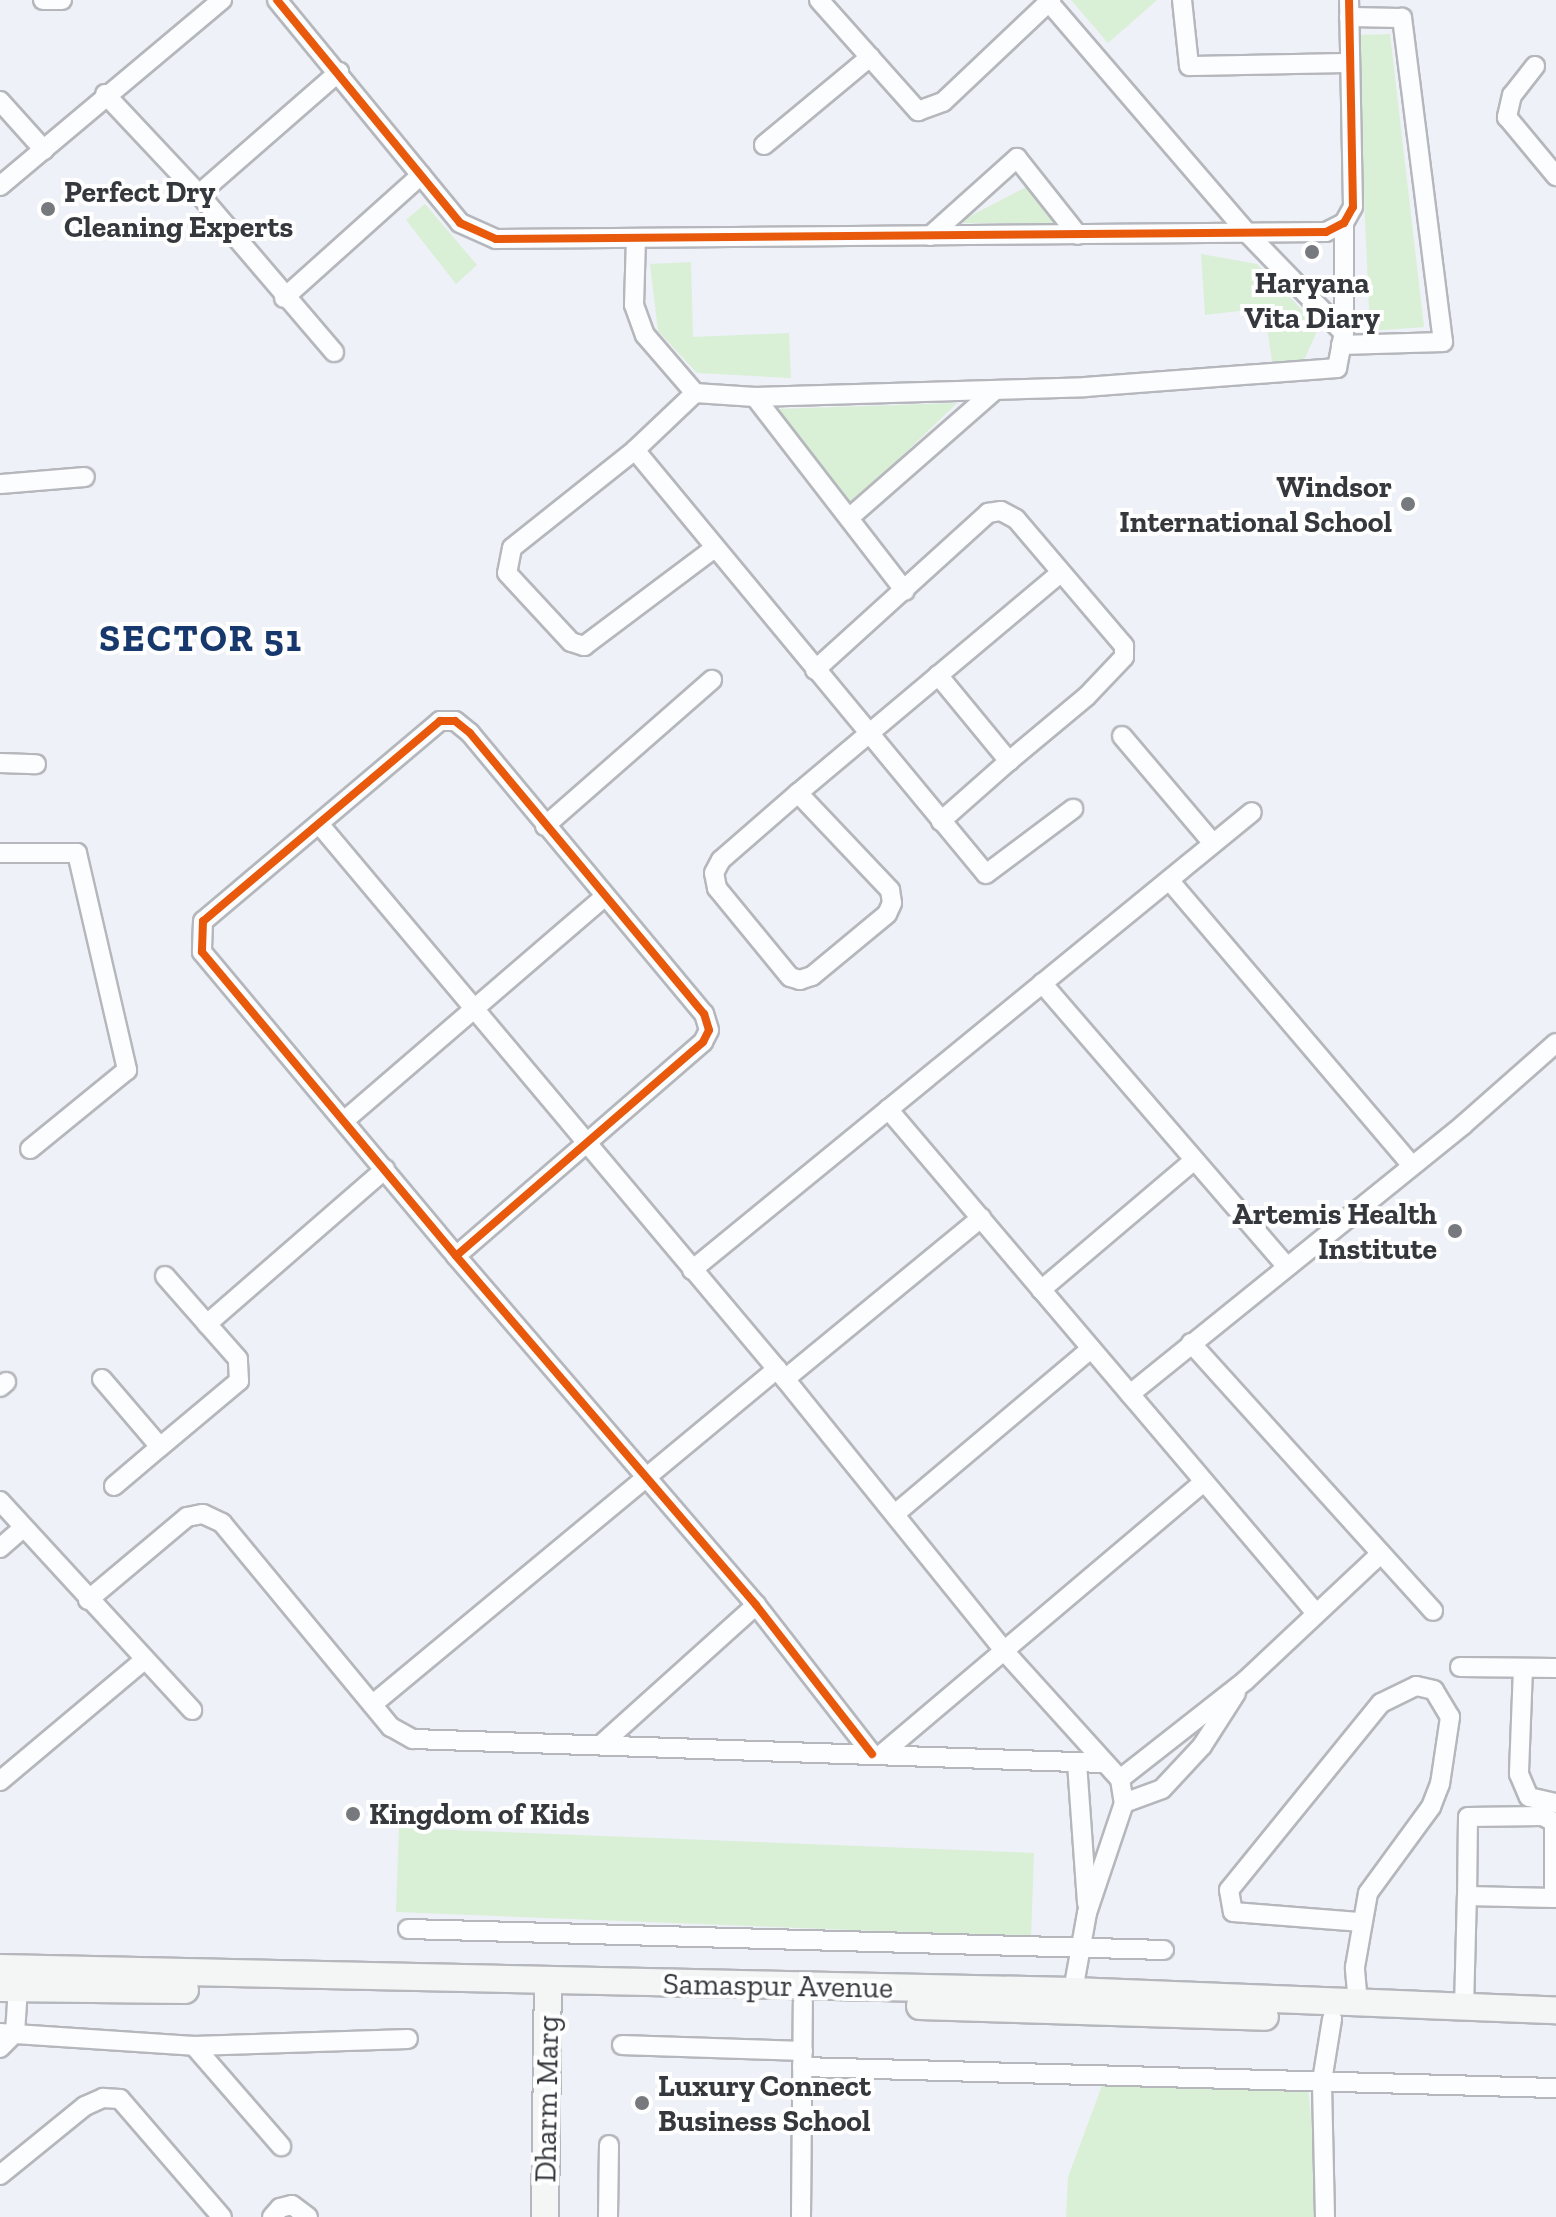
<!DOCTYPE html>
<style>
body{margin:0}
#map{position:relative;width:1556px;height:2217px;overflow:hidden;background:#eef1f7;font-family:"Zilla Slab",serif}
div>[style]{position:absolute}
.green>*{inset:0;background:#d9efd6}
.roads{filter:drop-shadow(2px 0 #b5b7bc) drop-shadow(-2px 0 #b5b7bc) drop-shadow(0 2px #b5b7bc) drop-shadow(0 -2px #b5b7bc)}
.street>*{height:18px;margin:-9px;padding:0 9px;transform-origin:9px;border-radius:9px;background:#fcfdfe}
.secondary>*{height:26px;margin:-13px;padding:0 13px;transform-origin:13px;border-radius:13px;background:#f3f6f5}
.cycleway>*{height:8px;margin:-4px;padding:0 4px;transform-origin:4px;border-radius:4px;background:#e8590c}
.dots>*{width:22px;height:22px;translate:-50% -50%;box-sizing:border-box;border:4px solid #fff;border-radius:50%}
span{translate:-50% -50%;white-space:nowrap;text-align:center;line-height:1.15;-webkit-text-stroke:8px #fff;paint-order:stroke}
.poi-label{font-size:30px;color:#35383c;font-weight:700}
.left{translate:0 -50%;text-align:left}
.right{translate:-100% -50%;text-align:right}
.street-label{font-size:30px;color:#35383c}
.district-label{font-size:38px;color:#17386d;font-weight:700;letter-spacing:2px}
</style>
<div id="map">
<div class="green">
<i style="clip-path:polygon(1071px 0,1157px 0,1108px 43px)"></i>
<i style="clip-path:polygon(1390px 34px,1424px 327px,1370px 331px,1357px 35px)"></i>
<i style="clip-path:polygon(1030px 185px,1063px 223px,957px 223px)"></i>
<i style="clip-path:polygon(425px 204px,477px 265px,456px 284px,406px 220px)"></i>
<i style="clip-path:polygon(1201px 254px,1257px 264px,1319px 327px,1304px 360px,1273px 368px,1264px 308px,1205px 315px)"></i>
<i style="clip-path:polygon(691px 262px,693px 337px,789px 333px,791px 378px,697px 373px,658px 331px,650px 264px)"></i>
<i style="clip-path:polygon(957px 403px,850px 506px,778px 409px)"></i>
<i style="clip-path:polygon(399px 1828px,1034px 1853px,1031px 1937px,396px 1912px)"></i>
<i style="clip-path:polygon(1103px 2083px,1308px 2089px,1320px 2217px,1066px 2217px,1068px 2177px)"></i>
</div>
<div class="roads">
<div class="street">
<i style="left:43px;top:0;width:19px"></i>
<i style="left:277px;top:0;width:288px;rotate:50.6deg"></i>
<i style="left:460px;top:223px;width:39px;rotate:24deg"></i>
<i style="left:496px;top:239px;width:830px;rotate:-0.48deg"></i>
<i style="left:1326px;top:232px;width:20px;rotate:-27deg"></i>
<i style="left:1344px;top:223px;width:18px;rotate:-61deg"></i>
<i style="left:1353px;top:207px;width:207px;rotate:-91.1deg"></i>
<i style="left:819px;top:0;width:149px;rotate:48.3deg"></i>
<i style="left:918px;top:111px;width:27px;rotate:-20deg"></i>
<i style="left:943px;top:102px;width:149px;rotate:-43.4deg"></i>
<i style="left:1047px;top:0;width:310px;rotate:49.3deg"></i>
<i style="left:1249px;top:235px;width:136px;rotate:45.9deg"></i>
<i style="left:1182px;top:0;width:66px;rotate:83.9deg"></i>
<i style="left:1189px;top:66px;width:160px;rotate:-1.1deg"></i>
<i style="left:1535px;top:66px;width:37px;rotate:128deg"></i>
<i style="left:1512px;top:95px;width:23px;rotate:103deg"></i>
<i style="left:1507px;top:117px;width:77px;rotate:50.3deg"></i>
<i style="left:105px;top:94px;width:137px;rotate:46.8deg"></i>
<i style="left:199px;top:194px;width:208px;rotate:49.5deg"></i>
<i style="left:0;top:101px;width:66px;rotate:48.1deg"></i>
<i style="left:764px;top:145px;width:138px;rotate:-39.7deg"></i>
<i style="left:0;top:186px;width:290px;rotate:-40deg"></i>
<i style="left:199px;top:194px;width:186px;rotate:-41.1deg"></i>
<i style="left:930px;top:236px;width:117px;rotate:-41.9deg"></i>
<i style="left:1017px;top:158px;width:98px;rotate:51.6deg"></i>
<i style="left:636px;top:238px;width:67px;rotate:91.7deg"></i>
<i style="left:634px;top:305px;width:32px;rotate:70deg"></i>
<i style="left:645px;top:335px;width:77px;rotate:49.2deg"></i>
<i style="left:695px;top:393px;width:60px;rotate:3.8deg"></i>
<i style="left:755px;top:397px;width:245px;rotate:52.3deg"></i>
<i style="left:284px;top:298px;width:184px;rotate:-41.9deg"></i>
<i style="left:1341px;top:345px;width:102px;rotate:-1.7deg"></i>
<i style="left:1443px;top:342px;width:327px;rotate:-97.2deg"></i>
<i style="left:1402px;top:18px;width:53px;rotate:-178.9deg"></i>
<i style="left:695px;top:393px;width:83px;rotate:136.5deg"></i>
<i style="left:635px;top:450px;width:157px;rotate:141.5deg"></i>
<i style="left:512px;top:548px;width:25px;rotate:101deg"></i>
<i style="left:507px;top:573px;width:94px;rotate:47.2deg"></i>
<i style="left:571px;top:642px;width:14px;rotate:17deg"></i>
<i style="left:584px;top:646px;width:161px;rotate:-36.9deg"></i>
<i style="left:755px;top:397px;width:330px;rotate:-1.7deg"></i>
<i style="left:1085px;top:387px;width:253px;rotate:-4.3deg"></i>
<i style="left:1337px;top:368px;width:36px;rotate:-79deg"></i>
<i style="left:1344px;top:333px;width:110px;rotate:-90deg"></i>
<i style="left:635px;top:450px;width:550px;rotate:50.38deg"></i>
<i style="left:986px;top:874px;width:109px;rotate:-36.8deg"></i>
<i style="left:0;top:484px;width:85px;rotate:-4.7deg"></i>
<i style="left:849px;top:518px;width:194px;rotate:-41.2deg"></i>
<i style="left:815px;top:670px;width:234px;rotate:-42.2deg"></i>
<i style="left:988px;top:513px;width:13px;rotate:-9deg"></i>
<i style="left:1001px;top:511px;width:17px;rotate:28deg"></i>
<i style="left:1016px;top:519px;width:167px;rotate:49.6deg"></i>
<i style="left:1124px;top:646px;width:11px;rotate:90deg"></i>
<i style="left:1124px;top:657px;width:54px;rotate:133.5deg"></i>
<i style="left:1087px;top:696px;width:102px;rotate:140.2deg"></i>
<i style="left:938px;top:675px;width:112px;rotate:50.5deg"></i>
<i style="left:1009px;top:761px;width:91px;rotate:138.6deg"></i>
<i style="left:1122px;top:736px;width:138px;rotate:49.7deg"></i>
<i style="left:0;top:763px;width:36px;rotate:2deg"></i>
<i style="left:798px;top:793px;width:134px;rotate:46.5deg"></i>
<i style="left:890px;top:890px;width:13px;rotate:81deg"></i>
<i style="left:892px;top:903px;width:12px;rotate:114deg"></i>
<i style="left:887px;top:914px;width:97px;rotate:140.4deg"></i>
<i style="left:812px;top:976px;width:13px;rotate:162deg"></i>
<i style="left:800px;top:980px;width:10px;rotate:-163deg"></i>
<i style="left:790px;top:977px;width:115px;rotate:-129.4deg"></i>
<i style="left:717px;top:888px;width:15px;rotate:-101deg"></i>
<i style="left:714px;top:873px;width:15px;rotate:-62deg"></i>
<i style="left:721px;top:860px;width:102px;rotate:-41deg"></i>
<i style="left:798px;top:793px;width:341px;rotate:-40deg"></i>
<i style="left:320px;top:825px;width:710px;rotate:49.97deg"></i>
<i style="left:777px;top:1369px;width:365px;rotate:51.1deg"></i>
<i style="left:1006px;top:1653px;width:170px;rotate:47.9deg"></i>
<i style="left:1120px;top:1779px;width:24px;rotate:81deg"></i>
<i style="left:1124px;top:1803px;width:116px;rotate:108.6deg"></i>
<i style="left:1087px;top:1913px;width:79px;rotate:100.2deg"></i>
<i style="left:545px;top:826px;width:222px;rotate:-41.2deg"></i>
<i style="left:0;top:853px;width:77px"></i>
<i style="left:77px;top:853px;width:223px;rotate:77deg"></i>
<i style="left:127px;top:1070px;width:125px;rotate:140.8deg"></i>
<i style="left:1169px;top:880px;width:372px;rotate:49.6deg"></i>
<i style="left:1042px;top:983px;width:372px;rotate:49.2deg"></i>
<i style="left:888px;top:1109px;width:660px;rotate:49.67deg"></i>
<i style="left:345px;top:1120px;width:340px;rotate:-40.7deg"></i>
<i style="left:456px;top:1256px;width:327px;rotate:-40.9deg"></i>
<i style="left:703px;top:1042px;width:13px;rotate:-63deg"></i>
<i style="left:709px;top:1030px;width:17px;rotate:-107deg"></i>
<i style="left:704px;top:1014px;width:366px;rotate:-129.8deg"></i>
<i style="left:470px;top:733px;width:19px;rotate:-141deg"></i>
<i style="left:455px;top:721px;width:15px;rotate:180deg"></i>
<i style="left:440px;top:721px;width:310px;rotate:139.8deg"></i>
<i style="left:203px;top:921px;width:31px;rotate:92deg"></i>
<i style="left:202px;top:952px;width:396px;rotate:50.1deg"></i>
<i style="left:456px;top:1256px;width:460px;rotate:49.3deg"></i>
<i style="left:756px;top:1605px;width:189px;rotate:52.1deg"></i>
<i style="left:692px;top:1270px;width:723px;rotate:-39.28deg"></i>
<i style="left:165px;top:1276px;width:64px;rotate:48.8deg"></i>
<i style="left:1041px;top:1290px;width:199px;rotate:-40.3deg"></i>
<i style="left:1191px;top:1343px;width:361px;rotate:47.9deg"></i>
<i style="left:102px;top:1379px;width:89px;rotate:49.5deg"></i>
<i style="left:160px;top:1447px;width:103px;rotate:-39.9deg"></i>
<i style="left:239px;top:1381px;width:22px;rotate:-93deg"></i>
<i style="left:238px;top:1359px;width:47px;rotate:-131.5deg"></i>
<i style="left:207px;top:1324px;width:236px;rotate:-41deg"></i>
<i style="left:785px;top:1379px;width:254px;rotate:-39.4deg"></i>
<i style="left:0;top:1387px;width:8px;rotate:-40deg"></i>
<i style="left:1130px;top:1394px;width:428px;rotate:-38.9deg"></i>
<i style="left:1463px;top:1125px;width:124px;rotate:-41.4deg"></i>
<i style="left:114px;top:1486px;width:60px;rotate:-40.3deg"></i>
<i style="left:0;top:1501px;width:284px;rotate:47.4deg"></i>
<i style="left:896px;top:1513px;width:255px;rotate:-40.1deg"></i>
<i style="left:0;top:1548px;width:30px;rotate:-41deg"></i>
<i style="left:88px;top:1600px;width:129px;rotate:-40deg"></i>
<i style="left:187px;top:1517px;width:16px;rotate:-11deg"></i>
<i style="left:203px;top:1514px;width:21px;rotate:25deg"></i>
<i style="left:222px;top:1523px;width:265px;rotate:50.4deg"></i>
<i style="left:391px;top:1727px;width:25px;rotate:29deg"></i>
<i style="left:413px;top:1739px;width:692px;rotate:1.99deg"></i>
<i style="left:1460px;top:1667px;width:96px;rotate:0.6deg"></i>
<i style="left:1523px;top:1668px;width:106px;rotate:92.2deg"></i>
<i style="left:1519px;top:1774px;width:25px;rotate:67deg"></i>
<i style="left:1529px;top:1797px;width:28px;rotate:13deg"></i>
<i style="left:373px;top:1704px;width:525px;rotate:-39.67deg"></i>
<i style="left:604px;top:1742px;width:205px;rotate:-42deg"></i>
<i style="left:883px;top:1753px;width:420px;rotate:-40.2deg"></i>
<i style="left:1077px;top:1763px;width:141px;rotate:85.9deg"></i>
<i style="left:1120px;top:1779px;width:159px;rotate:-38.1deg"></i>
<i style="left:1245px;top:1681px;width:183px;rotate:-43.2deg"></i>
<i style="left:0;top:1781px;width:188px;rotate:-40deg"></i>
<i style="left:1124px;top:1803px;width:40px;rotate:-20.2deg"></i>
<i style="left:1162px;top:1789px;width:59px;rotate:-47.1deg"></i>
<i style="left:1202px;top:1746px;width:63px;rotate:-57.3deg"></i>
<i style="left:408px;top:1929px;width:756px;rotate:1.59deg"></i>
<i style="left:1358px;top:2004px;width:37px;rotate:-95deg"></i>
<i style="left:1355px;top:1967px;width:75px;rotate:-80deg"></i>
<i style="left:1368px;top:1893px;width:107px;rotate:-53.8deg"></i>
<i style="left:1431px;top:1807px;width:25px;rotate:-69deg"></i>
<i style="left:1440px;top:1784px;width:68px;rotate:-81.5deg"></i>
<i style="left:1450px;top:1717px;width:31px;rotate:-121deg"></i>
<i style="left:1434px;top:1690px;width:18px;rotate:-167deg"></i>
<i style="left:1416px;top:1686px;width:39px;rotate:154deg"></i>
<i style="left:1381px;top:1703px;width:241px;rotate:129.1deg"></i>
<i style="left:1229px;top:1890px;width:22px;rotate:80deg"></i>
<i style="left:1233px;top:1912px;width:126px;rotate:4.5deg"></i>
<i style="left:1464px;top:2007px;width:111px;rotate:-88.5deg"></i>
<i style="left:1467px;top:1896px;width:87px;rotate:1.3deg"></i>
<i style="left:1554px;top:1898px;width:76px;rotate:-90deg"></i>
<i style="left:1554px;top:1822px;width:13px;rotate:-153deg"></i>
<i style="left:1542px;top:1816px;width:74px;rotate:179.2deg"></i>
<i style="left:1468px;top:1817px;width:79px;rotate:90.7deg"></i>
<i style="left:0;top:2033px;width:194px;rotate:3.8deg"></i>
<i style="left:194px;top:2046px;width:214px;rotate:-1.9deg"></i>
<i style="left:622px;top:2045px;width:181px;rotate:1.9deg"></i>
<i style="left:194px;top:2046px;width:133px;rotate:49deg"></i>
<i style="left:0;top:2048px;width:21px;rotate:-45deg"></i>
<i style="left:15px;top:2033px;width:45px;rotate:-86.2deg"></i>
<i style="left:802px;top:2067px;width:754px;rotate:1.6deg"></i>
<i style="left:0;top:2175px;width:109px;rotate:-39.1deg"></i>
<i style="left:85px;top:2106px;width:20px;rotate:-24deg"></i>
<i style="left:103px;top:2098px;width:17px;rotate:3deg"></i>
<i style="left:120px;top:2099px;width:156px;rotate:49.2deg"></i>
<i style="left:272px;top:2217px;width:12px;rotate:-48deg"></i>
<i style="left:280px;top:2208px;width:12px;rotate:-14deg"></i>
<i style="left:292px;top:2205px;width:20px;rotate:37deg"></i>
<i style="left:608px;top:2217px;width:72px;rotate:-89.2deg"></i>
<i style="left:801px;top:2217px;width:215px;rotate:-89.5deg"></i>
<i style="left:1325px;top:2217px;width:136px;rotate:-91.3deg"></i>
<i style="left:1322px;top:2081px;width:63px;rotate:-80.8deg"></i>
</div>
<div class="secondary">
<i style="left:0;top:1968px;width:1073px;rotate:1.23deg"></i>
<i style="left:1073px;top:1991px;width:483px;rotate:2.3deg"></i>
<i style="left:0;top:1988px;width:185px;rotate:0.6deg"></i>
<i style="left:920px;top:2006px;width:345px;rotate:1.8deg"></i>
<i style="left:545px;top:2217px;width:236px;rotate:-89.3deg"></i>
</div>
</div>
<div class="cycleway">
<i style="left:277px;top:0;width:288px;rotate:50.6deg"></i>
<i style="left:460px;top:223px;width:39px;rotate:24deg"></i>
<i style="left:496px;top:239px;width:830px;rotate:-0.48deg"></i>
<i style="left:1326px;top:232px;width:20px;rotate:-27deg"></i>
<i style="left:1344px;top:223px;width:18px;rotate:-61deg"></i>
<i style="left:1353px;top:207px;width:207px;rotate:-91.1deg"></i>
<i style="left:456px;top:1256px;width:327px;rotate:-40.9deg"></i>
<i style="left:703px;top:1042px;width:13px;rotate:-63deg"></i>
<i style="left:709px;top:1030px;width:17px;rotate:-107deg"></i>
<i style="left:704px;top:1014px;width:366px;rotate:-129.8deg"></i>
<i style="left:470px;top:733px;width:19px;rotate:-141deg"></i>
<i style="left:455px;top:721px;width:15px;rotate:180deg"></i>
<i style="left:440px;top:721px;width:310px;rotate:139.8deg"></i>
<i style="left:203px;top:921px;width:31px;rotate:92deg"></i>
<i style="left:202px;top:952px;width:396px;rotate:50.1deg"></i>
<i style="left:456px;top:1256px;width:460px;rotate:49.3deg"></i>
<i style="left:756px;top:1605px;width:189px;rotate:52.1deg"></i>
</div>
<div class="dots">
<i style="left:48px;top:209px;background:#76797d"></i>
<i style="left:1312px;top:252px;background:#76797d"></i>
<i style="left:1408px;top:504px;background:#76797d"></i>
<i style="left:1455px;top:1231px;background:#76797d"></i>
<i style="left:353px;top:1814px;background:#76797d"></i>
<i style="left:642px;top:2103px;background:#76797d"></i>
</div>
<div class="poi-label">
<span class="left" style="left:64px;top:209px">Perfect Dry<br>Cleaning Experts</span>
<span style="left:1312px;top:300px">Haryana<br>Vita Diary</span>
<span class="right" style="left:1392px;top:504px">Windsor<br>International School</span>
<span class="right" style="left:1437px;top:1231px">Artemis Health<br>Institute</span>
<span class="left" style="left:369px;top:1814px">Kingdom of Kids</span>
<span class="left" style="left:658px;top:2103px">Luxury Connect<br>Business School</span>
</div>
<div class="street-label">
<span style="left:778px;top:1986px;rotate:1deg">Samaspur Avenue</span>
<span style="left:547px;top:2099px;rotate:-89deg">Dharm Marg</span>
</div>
<div class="district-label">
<span style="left:201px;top:639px">SECTOR 51</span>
</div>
</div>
